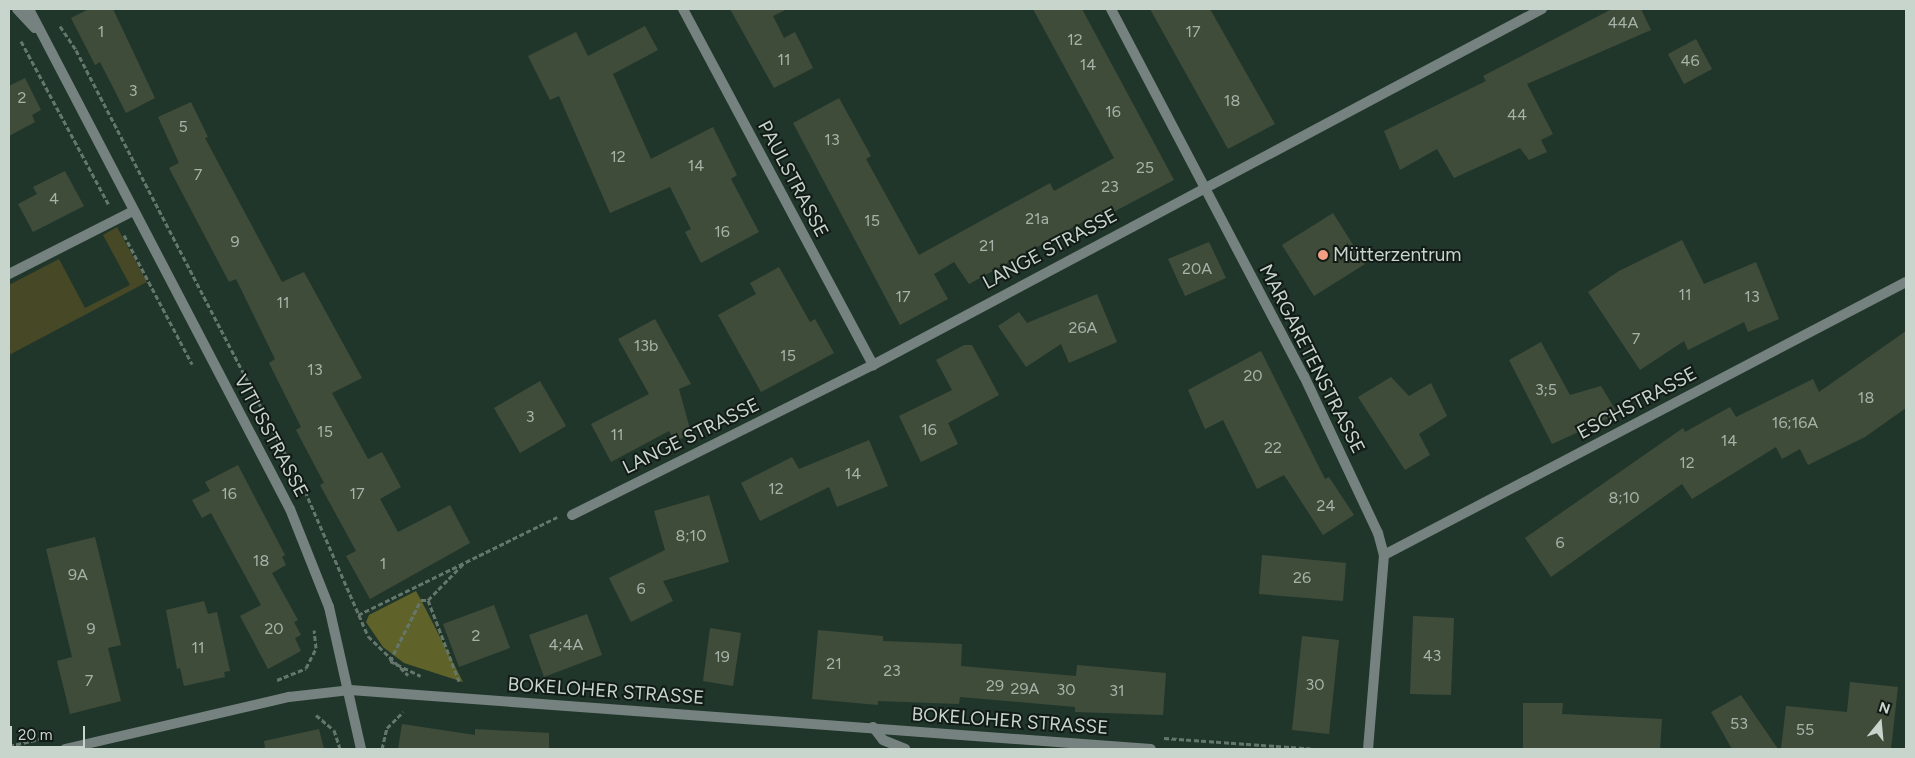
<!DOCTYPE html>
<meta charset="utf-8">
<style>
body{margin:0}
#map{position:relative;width:1915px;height:758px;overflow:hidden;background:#21362b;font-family:Figtree,sans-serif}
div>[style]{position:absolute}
.green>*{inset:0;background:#464826}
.forest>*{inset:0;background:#606329}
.building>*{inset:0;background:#404c3a}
.path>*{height:3px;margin-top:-1.5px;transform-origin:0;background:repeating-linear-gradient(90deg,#65776d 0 5px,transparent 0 7.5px)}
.minor>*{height:10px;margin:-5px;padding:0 5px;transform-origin:5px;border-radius:5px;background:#75827f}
.tertiary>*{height:10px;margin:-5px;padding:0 5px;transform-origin:5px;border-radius:5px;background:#75827f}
.dots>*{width:14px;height:14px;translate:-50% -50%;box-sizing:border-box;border:2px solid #121b16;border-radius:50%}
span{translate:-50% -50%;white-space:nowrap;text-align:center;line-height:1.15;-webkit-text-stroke:4px #121b16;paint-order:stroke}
.number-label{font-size:16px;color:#a6b3a8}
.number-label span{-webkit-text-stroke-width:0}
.street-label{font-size:19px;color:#c8d5cd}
.poi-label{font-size:19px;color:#c8d5cd}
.left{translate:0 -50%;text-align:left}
.frame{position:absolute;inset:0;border:10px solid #c8d5cd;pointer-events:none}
.north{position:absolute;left:1855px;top:698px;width:50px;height:50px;-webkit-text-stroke:4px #121b16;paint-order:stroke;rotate:17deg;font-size:14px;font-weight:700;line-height:20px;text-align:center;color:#c8d5cd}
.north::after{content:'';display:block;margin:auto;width:18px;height:22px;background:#c8d5cd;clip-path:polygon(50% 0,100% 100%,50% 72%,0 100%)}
.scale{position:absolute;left:10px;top:726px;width:75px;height:22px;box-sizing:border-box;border:2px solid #c8d5cd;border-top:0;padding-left:6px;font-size:15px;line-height:18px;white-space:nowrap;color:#c8d5cd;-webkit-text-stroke:4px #121b16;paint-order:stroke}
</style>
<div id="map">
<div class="green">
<i style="clip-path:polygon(117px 227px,147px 282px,9px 355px,9px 285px,59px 259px,85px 308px,130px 285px,103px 235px)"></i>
</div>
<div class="forest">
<i style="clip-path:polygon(416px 591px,421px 600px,463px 682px,404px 663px,383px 647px,366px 622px,369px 615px)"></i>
</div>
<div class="building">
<i style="clip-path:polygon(89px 9px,113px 9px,155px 98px,126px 113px,100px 62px,95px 65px,71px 18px)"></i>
<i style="clip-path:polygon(730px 9px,787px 9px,773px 16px,784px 38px,795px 32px,813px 68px,774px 88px)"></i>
<i style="clip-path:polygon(1033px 9px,1082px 9px,1174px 180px,1104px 217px,1101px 212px,969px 284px,954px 262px,934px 274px,948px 299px,900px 325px,793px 123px,839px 98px,871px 156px,866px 159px,919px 255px,1050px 183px,1054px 191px,1114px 158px)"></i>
<i style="clip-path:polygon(1150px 9px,1210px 9px,1275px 124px,1228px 149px)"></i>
<i style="clip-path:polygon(1612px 9px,1641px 9px,1651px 30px,1527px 84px,1553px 134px,1541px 140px,1547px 152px,1529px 160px,1520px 148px,1454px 178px,1437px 149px,1400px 170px,1384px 131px,1486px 81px,1483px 76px)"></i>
<i style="clip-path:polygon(645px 26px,658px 50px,613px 74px,651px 159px,713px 127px,737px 175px,731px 179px,759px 232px,701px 263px,685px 232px,691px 229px,670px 187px,610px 213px,559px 96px,550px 100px,528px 56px,576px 32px,588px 56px)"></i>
<i style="clip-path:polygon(1696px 39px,1712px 69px,1684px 84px,1668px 54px)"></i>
<i style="clip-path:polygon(25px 78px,41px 110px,32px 115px,35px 122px,9px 136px,9px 86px)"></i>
<i style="clip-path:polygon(191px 102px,208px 137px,205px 138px,282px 282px,304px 272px,362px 378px,332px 393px,368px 459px,382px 452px,401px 487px,380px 499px,398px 532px,450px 505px,470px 543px,370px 599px,346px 556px,356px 551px,320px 485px,324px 483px,296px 430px,301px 427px,269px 363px,275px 359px,236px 279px,229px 282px,169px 168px,179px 163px,158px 117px)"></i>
<i style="clip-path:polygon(65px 171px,84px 206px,33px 232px,18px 204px,37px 194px,33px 187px)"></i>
<i style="clip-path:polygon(1333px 213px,1365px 264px,1314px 296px,1282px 245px)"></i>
<i style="clip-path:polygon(1682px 240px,1704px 284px,1756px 262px,1779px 319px,1748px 332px,1744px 322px,1688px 350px,1684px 341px,1640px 370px,1588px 292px,1619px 271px)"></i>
<i style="clip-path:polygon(1209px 242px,1226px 278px,1185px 296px,1168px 259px)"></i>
<i style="clip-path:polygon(779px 267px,810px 322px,815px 319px,834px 353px,761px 392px,718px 315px,756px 294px,750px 283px)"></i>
<i style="clip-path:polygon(1097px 294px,1117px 342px,1069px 363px,1061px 344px,1026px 367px,998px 326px,1019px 312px,1027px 323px)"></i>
<i style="clip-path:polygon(655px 319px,691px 384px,679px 389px,691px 433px,675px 442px,669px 431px,611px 462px,591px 424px,649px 394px,618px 339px)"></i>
<i style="clip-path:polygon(1906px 331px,1906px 408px,1865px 437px,1808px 465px,1800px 449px,1782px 459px,1776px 447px,1692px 499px,1682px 484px,1551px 577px,1525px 538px,1683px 428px,1685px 432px,1730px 407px,1736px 417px,1813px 379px,1819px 392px)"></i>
<i style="clip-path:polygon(1541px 342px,1570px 395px,1601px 386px,1618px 414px,1552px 444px,1509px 360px)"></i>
<i style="clip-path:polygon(964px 345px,972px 345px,999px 395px,948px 423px,958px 444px,921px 462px,899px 416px,952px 390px,936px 360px)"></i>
<i style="clip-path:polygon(1261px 351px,1325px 479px,1329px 477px,1354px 515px,1323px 535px,1284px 475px,1257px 489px,1223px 420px,1205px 429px,1188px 390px)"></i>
<i style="clip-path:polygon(1391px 377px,1409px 396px,1431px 383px,1447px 416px,1419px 434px,1430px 455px,1405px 470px,1358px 397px)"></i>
<i style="clip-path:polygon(540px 381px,566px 426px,520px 453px,494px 408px)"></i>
<i style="clip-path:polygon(869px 440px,888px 486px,837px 507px,829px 487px,760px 521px,741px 483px,792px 457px,799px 469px)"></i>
<i style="clip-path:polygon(238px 465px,285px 555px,282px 557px,286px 565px,272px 573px,298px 620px,294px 622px,301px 635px,295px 638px,301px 651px,268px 669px,240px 616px,261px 605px,211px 513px,202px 518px,192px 500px,210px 491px,205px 482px)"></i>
<i style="clip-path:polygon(709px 495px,729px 562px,663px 581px,673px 601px,631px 622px,609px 578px,665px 550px,654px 511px)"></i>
<i style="clip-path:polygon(95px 537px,121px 645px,108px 648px,121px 701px,70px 714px,57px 661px,72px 657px,46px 549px)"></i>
<i style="clip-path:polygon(1262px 555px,1346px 563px,1343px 601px,1259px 594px)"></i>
<i style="clip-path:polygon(204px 601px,208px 614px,217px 612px,230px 671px,224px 672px,225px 677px,184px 686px,180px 668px,177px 669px,166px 610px)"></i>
<i style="clip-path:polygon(494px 605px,510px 648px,459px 667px,443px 624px)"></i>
<i style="clip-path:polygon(587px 614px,602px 655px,544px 677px,529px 635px)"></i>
<i style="clip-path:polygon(1413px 616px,1454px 618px,1451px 695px,1410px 694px)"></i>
<i style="clip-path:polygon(710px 628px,741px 633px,733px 686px,703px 681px)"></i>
<i style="clip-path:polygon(818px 630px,883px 636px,883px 641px,962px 644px,961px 666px,1076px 676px,1077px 665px,1166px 673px,1163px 715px,1075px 712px,1075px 707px,960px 697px,959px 704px,878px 701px,878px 705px,812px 699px)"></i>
<i style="clip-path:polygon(1302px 636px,1339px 640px,1329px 734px,1292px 730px)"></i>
<i style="clip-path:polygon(1850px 682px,1898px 687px,1891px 749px,1781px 749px,1786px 706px,1847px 712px)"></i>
<i style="clip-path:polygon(1741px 695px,1778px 749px,1732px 749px,1711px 712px)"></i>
<i style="clip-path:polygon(1523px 703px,1563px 703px,1562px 714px,1662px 719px,1660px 749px,1523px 749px)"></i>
<i style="clip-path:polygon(402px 724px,475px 735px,475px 729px,549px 733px,549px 749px,398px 749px)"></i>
<i style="clip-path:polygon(319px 729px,324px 749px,265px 749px,264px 741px)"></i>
</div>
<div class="path">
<i style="left:60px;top:26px;width:29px;rotate:56deg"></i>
<i style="left:76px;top:50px;width:497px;rotate:62.6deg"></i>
<i style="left:305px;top:491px;width:158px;rotate:66.5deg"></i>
<i style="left:368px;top:636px;width:56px;rotate:44.3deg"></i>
<i style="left:21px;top:41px;width:186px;rotate:61.8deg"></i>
<i style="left:124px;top:235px;width:146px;rotate:62.2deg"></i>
<i style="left:428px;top:600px;width:87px;rotate:69.1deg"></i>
<i style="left:358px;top:615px;width:222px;rotate:-26.2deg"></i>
<i style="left:390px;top:661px;width:34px;rotate:26deg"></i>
<i style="left:390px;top:661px;width:68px;rotate:-63.1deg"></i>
<i style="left:421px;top:600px;width:7px"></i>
<i style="left:428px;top:600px;width:52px;rotate:-45.8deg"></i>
<i style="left:277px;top:680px;width:31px;rotate:-22deg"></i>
<i style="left:306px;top:668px;width:22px;rotate:-63deg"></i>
<i style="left:316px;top:648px;width:18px;rotate:-96deg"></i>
<i style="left:316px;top:715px;width:23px;rotate:40deg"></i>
<i style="left:334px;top:730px;width:20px;rotate:72deg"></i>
<i style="left:1164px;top:738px;width:153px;rotate:4.1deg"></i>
<i style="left:9px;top:746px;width:45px;rotate:-12.8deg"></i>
<i style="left:382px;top:749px;width:22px;rotate:-77deg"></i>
<i style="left:387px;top:728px;width:23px;rotate:-45deg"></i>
</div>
<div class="minor">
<i style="left:683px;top:9px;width:404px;rotate:61.9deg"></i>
<i style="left:1111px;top:9px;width:415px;rotate:62.3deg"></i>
<i style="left:1304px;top:376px;width:174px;rotate:64.8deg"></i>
<i style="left:1378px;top:533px;width:23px;rotate:75deg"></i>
<i style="left:1384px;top:555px;width:195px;rotate:94.7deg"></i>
<i style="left:9px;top:274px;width:139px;rotate:-26.9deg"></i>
<i style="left:572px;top:515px;width:336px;rotate:-26.5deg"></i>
<i style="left:873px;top:365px;width:758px;rotate:-28.02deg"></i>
<i style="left:1384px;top:555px;width:589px;rotate:-27.61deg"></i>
<i style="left:873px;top:727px;width:16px;rotate:52deg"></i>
<i style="left:883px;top:740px;width:24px;rotate:22deg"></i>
<i style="left:65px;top:749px;width:230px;rotate:-13.1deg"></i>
<i style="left:289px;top:697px;width:61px;rotate:-6.5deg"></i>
<i style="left:350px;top:690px;width:803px;rotate:4.21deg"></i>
</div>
<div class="tertiary">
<i style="left:17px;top:9px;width:26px;rotate:47deg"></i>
<i style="left:29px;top:9px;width:564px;rotate:62.44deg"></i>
<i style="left:290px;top:509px;width:105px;rotate:68.3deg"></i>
<i style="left:329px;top:607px;width:146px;rotate:77.3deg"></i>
</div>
<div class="dots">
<i style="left:1323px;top:255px;background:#f39f83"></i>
</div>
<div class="number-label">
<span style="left:1623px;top:23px">44A</span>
<span style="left:101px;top:32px">1</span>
<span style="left:1193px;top:32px">17</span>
<span style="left:1075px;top:40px">12</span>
<span style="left:784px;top:60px">11</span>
<span style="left:1690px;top:61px">46</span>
<span style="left:1088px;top:65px">14</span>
<span style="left:133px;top:91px">3</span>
<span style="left:22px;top:98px">2</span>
<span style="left:1232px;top:101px">18</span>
<span style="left:1113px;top:112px">16</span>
<span style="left:1517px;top:115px">44</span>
<span style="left:183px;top:127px">5</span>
<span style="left:832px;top:140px">13</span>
<span style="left:618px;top:157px">12</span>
<span style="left:696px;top:166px">14</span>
<span style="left:1145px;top:168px">25</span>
<span style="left:198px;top:175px">7</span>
<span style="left:1110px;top:187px">23</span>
<span style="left:54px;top:199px">4</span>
<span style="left:1037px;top:219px">21a</span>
<span style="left:872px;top:221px">15</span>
<span style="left:722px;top:232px">16</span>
<span style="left:235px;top:242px">9</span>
<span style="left:987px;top:246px">21</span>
<span style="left:1197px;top:269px">20A</span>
<span style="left:1685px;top:295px">11</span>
<span style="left:903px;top:297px">17</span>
<span style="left:1752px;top:297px">13</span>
<span style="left:283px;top:303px">11</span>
<span style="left:1083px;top:328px">26A</span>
<span style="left:1636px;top:339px">7</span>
<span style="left:646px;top:346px">13b</span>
<span style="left:788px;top:356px">15</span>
<span style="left:315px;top:370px">13</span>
<span style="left:1253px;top:376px">20</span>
<span style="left:1546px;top:390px">3;5</span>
<span style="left:1866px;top:398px">18</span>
<span style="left:530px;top:417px">3</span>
<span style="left:1795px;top:423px">16;16A</span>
<span style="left:929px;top:430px">16</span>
<span style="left:325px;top:432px">15</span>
<span style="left:617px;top:435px">11</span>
<span style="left:1729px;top:441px">14</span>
<span style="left:1273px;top:448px">22</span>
<span style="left:1687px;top:463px">12</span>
<span style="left:853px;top:474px">14</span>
<span style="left:776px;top:489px">12</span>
<span style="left:229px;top:494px">16</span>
<span style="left:357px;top:494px">17</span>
<span style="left:1624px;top:498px">8;10</span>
<span style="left:1326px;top:506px">24</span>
<span style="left:691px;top:536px">8;10</span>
<span style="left:1560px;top:543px">6</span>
<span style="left:261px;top:561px">18</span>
<span style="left:383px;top:564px">1</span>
<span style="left:78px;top:575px">9A</span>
<span style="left:1302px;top:578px">26</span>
<span style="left:641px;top:589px">6</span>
<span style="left:91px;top:629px">9</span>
<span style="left:274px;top:629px">20</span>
<span style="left:476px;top:636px">2</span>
<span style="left:566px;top:645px">4;4A</span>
<span style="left:198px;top:648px">11</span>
<span style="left:1432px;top:656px">43</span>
<span style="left:722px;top:657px">19</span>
<span style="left:834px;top:664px">21</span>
<span style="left:892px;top:671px">23</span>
<span style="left:89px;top:681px">7</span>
<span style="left:1315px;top:685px">30</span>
<span style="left:995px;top:686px">29</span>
<span style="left:1025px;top:689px">29A</span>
<span style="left:1066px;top:690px">30</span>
<span style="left:1117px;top:691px">31</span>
<span style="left:1739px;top:724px">53</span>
<span style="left:1805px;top:730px">55</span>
</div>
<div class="street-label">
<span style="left:793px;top:179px;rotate:62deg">PAULSTRASSE</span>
<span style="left:1050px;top:249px;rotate:-28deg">LANGE STRASSE</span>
<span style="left:1312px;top:359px;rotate:63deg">MARGARETENSTRASSE</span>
<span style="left:1637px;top:403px;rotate:-28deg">ESCHSTRASSE</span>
<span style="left:271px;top:436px;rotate:62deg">VITUSSTRASSE</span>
<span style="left:691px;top:436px;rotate:-26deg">LANGE STRASSE</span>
<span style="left:606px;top:691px;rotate:4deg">BOKELOHER STRASSE</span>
<span style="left:1010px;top:721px;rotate:4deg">BOKELOHER STRASSE</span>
</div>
<div class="poi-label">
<span class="left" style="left:1333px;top:255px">Mütterzentrum</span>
</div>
<div class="frame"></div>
<div class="north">N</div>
<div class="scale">20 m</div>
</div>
